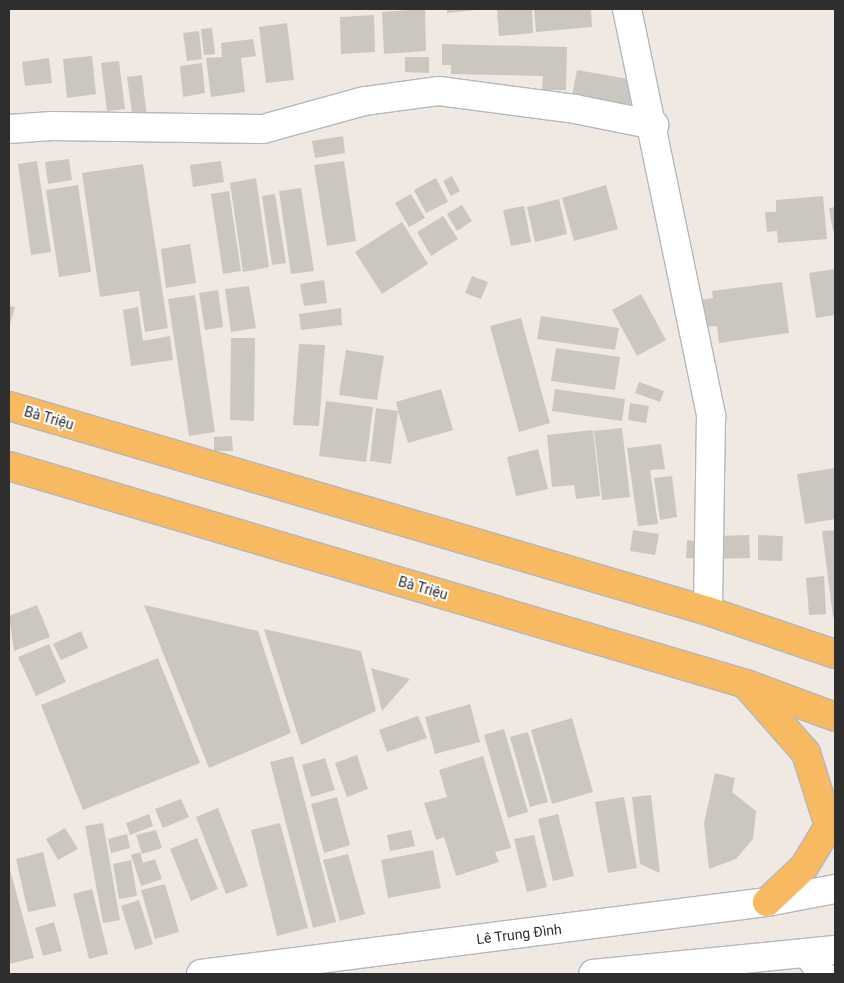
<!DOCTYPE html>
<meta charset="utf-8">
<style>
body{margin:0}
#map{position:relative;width:844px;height:983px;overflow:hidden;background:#efe9e1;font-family:Roboto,sans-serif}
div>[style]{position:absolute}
.building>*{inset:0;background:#cbc7bf}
.roads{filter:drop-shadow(1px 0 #b4b7c1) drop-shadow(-1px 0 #b4b7c1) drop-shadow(0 1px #b4b7c1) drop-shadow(0 -1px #b4b7c1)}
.minor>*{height:28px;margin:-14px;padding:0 14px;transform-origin:14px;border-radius:14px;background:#fff}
.secondary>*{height:28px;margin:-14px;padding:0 14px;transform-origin:14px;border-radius:14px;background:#fff}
.trunk>*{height:28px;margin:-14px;padding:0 14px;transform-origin:14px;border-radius:14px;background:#f8ba60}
span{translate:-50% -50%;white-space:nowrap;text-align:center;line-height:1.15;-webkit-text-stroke:4px #fff;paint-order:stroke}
.street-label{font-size:14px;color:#2e2e2e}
.frame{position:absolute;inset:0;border:10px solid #2e2e2e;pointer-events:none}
</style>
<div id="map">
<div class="building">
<i style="clip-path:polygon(425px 9px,426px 51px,384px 54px,382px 12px)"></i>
<i style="clip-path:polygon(447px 9px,476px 9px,476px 10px,447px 13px)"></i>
<i style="clip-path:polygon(497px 9px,532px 9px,533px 33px,499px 36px)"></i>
<i style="clip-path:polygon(534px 9px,591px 9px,592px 27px,536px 32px)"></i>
<i style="clip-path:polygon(374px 15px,375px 52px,341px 54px,340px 17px)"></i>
<i style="clip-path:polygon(287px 23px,294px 80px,266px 83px,259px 27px)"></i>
<i style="clip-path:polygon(212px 28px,215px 54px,204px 55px,201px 29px)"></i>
<i style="clip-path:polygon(199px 31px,202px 59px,187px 61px,183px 33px)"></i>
<i style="clip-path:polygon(253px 39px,256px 56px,241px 58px,245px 92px,211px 97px,206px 58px,222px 57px,221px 43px)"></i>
<i style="clip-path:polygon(442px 44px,567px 47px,566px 90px,542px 90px,543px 76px,451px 74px,451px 65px,442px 65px)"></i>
<i style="clip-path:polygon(92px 56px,96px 94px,67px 98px,63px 59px)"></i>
<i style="clip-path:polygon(405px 57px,429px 57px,429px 73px,405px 72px)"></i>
<i style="clip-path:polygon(49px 58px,52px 83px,25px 86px,22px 62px)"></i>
<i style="clip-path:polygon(119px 61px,125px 109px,107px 111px,101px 63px)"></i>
<i style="clip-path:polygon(202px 63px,205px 93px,183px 97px,180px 66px)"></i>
<i style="clip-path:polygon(577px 70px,634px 80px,630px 105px,572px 96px)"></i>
<i style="clip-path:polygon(142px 75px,147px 118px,133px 120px,127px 77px)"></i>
<i style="clip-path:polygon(343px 136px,345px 153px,315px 158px,312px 141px)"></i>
<i style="clip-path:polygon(69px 159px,72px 180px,48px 184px,45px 162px)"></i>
<i style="clip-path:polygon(37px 161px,51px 252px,31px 255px,18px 164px)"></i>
<i style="clip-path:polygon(221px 161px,224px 182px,193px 187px,190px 165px)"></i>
<i style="clip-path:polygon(344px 161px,356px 241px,327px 246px,314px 165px)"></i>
<i style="clip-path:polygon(143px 164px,168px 328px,145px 332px,139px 291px,100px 297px,82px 173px)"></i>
<i style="clip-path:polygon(452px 176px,460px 191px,451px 196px,443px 181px)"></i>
<i style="clip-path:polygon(256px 178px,269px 267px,243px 272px,230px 183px)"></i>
<i style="clip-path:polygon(436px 178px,448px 202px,426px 213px,414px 190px)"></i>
<i style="clip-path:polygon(78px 185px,91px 272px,59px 277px,46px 190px)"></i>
<i style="clip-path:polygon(606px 185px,618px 229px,574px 241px,562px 198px)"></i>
<i style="clip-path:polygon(301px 188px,314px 271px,291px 274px,279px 191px)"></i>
<i style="clip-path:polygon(229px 191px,241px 271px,223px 274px,211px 194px)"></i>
<i style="clip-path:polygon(275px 194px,286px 263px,272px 265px,262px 196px)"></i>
<i style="clip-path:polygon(411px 194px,425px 218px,409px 227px,395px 203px)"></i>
<i style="clip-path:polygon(823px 196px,827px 239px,778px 243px,777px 231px,767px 232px,765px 212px,776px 212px,776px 200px)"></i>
<i style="clip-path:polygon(559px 199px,567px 234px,535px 242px,527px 207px)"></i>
<i style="clip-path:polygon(462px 205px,472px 221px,457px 231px,447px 214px)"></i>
<i style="clip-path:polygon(524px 206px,531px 242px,511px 246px,503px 210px)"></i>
<i style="clip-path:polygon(835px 207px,835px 231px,833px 231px,829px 208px)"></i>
<i style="clip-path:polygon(443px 216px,458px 239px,431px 256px,417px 232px)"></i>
<i style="clip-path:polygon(402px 222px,428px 264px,382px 294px,355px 252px)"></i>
<i style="clip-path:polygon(190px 244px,196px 283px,166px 288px,161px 249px)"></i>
<i style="clip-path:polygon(835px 269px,835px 315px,816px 318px,809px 273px)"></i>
<i style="clip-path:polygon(472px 276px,488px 282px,481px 299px,465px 293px)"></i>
<i style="clip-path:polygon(324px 280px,327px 303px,304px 306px,300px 284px)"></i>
<i style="clip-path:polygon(782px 282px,789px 333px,719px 343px,717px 326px,705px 327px,701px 300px,713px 298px,712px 291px)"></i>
<i style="clip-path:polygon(249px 286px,256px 328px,231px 332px,225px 289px)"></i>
<i style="clip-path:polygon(218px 290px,223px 327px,205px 330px,199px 293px)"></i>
<i style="clip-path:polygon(641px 294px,666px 340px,637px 356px,612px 310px)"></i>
<i style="clip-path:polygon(195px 295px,215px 432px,189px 436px,168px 299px)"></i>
<i style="clip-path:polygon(9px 306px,15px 307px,9px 328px)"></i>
<i style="clip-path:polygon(138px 307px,143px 341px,170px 336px,173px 360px,131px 366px,123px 310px)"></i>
<i style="clip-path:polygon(341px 308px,342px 325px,301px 330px,299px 314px)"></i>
<i style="clip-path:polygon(541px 316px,619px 328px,615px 350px,537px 339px)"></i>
<i style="clip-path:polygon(521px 318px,550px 423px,519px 432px,490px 326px)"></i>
<i style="clip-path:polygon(231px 338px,255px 338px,254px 421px,230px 420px)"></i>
<i style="clip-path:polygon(299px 344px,325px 345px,319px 426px,293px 425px)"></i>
<i style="clip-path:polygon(556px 348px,620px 357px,615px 390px,551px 381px)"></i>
<i style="clip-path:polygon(346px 350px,384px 356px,377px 400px,339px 395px)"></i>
<i style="clip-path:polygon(639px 382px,664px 391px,660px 402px,635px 393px)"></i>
<i style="clip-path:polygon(441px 389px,453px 430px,408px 443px,398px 411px,391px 464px,370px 461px,376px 408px,398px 411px,396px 402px)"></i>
<i style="clip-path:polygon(555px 389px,625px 399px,622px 421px,552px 411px)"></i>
<i style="clip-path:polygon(326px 401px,373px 407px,366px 462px,319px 456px)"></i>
<i style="clip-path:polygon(630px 403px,649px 406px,646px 423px,628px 420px)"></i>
<i style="clip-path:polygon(622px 428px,630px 497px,602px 500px,594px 431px)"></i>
<i style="clip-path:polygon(593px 430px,600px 496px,576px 499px,574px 485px,552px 487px,547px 435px)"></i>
<i style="clip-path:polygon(232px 436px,233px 451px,214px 451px,214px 437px)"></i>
<i style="clip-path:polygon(661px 444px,665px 469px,650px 470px,658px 524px,638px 526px,627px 448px)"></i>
<i style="clip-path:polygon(538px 449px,548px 489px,516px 496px,507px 457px)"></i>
<i style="clip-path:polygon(835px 468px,835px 519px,805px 524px,797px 474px)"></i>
<i style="clip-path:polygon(672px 476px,677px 517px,660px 520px,654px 478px)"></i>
<i style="clip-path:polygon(633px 530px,659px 534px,655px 555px,630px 551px)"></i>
<i style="clip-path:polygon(835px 530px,835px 617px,833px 617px,822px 531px)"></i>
<i style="clip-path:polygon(749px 535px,750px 558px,715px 559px,715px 536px)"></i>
<i style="clip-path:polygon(758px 535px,783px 536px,782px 561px,758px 560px)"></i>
<i style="clip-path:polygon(687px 540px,707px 542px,706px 559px,686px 558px)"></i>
<i style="clip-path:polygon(824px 576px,826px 614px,809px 615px,806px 578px)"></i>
<i style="clip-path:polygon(37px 605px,50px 637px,14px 651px,9px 616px)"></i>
<i style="clip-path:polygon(144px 605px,258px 631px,291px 733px,209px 768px)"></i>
<i style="clip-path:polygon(264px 629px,361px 651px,376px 711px,301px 745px)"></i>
<i style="clip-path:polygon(81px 631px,88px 648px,61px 660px,53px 644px)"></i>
<i style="clip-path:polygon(49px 644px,66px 682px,36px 696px,18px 657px)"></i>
<i style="clip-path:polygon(158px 658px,200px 763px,83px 810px,41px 705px)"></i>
<i style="clip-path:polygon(371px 668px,410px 679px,382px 711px)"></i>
<i style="clip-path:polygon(470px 704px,480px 742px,435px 754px,425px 717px)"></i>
<i style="clip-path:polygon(418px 716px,427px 738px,387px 752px,379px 730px)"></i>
<i style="clip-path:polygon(572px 718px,593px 792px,552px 804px,531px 730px)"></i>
<i style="clip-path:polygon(504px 729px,528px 812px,508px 818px,484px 735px)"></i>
<i style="clip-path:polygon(528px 732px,548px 802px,530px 807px,510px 737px)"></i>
<i style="clip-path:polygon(357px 755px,368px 789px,347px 797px,335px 763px)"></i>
<i style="clip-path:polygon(293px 756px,336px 922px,313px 928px,270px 762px)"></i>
<i style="clip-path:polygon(483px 756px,511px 848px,495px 852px,499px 862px,456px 876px,444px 837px,436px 840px,424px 803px,447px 797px,439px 770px)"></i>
<i style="clip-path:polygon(325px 758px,335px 790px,311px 797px,302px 765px)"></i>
<i style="clip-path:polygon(715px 773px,735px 778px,732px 792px,756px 811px,753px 839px,736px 859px,709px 869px,704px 823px)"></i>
<i style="clip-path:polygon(651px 795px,660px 873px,640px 864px,632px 797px)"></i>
<i style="clip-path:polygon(337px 797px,350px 845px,324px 853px,311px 804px)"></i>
<i style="clip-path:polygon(624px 797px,637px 868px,608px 873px,595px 802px)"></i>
<i style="clip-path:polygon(181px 799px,189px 817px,163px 828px,155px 809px)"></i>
<i style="clip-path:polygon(218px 808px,248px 886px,226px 894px,196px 817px)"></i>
<i style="clip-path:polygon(149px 814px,153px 826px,130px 835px,126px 823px)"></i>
<i style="clip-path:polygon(558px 814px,574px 876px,553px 881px,538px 819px)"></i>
<i style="clip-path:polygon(103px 823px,120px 920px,103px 923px,85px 826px)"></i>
<i style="clip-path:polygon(280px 823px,308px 928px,277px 936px,251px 830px)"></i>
<i style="clip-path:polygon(65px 828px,78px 849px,58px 860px,46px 839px)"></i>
<i style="clip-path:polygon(156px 830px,162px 848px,142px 854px,136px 835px)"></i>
<i style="clip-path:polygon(411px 830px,415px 846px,390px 851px,387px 835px)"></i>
<i style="clip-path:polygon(127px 834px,130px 848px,111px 853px,108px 839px)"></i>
<i style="clip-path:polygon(534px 835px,547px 887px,527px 892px,514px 839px)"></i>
<i style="clip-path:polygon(197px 838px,218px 889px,191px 901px,170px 849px)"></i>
<i style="clip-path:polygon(433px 850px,441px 888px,388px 898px,381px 860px)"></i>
<i style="clip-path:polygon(43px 852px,56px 906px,28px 912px,16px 859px)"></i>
<i style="clip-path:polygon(140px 852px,143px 863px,155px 859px,162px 879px,141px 886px,131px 855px)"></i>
<i style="clip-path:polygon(348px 854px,365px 914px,340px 921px,323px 860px)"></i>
<i style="clip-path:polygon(131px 860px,137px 896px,119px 899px,113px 864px)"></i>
<i style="clip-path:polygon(9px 866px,34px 958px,9px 964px)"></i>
<i style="clip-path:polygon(165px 884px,179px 932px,155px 939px,141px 890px)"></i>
<i style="clip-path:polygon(92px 889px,108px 954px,89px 959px,73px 894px)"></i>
<i style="clip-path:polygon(139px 900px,153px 944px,135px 950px,121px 906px)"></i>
<i style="clip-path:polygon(54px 922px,62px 951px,43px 956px,35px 928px)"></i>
</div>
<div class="roads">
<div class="minor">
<i style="left:627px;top:9px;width:416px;rotate:78.3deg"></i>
<i style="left:711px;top:416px;width:195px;rotate:90.9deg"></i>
<i style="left:9px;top:129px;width:43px;rotate:-4deg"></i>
<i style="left:52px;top:126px;width:211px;rotate:0.8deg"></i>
<i style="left:263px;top:129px;width:106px;rotate:-15.4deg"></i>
<i style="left:365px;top:101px;width:75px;rotate:-7.7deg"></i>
<i style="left:439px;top:91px;width:137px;rotate:7.5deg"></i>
<i style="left:575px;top:109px;width:81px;rotate:11.4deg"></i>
<i style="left:808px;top:954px;width:24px;rotate:55deg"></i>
</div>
<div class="secondary">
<i style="left:201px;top:974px;width:571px;rotate:-7.25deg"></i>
<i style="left:767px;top:902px;width:69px;rotate:-10.8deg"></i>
<i style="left:593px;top:974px;width:243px;rotate:-5.7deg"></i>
</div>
<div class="trunk">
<i style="left:9px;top:406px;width:728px;rotate:16.35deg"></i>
<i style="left:708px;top:611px;width:134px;rotate:18.7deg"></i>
<i style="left:9px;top:466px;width:769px;rotate:16.48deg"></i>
<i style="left:746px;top:684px;width:95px;rotate:20.3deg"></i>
<i style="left:748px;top:687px;width:88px;rotate:48.7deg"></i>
<i style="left:806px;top:753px;width:77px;rotate:72.5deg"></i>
<i style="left:829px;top:826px;width:48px;rotate:121.4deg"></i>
<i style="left:804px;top:867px;width:51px;rotate:136.6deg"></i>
</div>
</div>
<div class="street-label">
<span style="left:49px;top:418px;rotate:16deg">Bà Triệu</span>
<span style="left:423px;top:588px;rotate:16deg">Bà Triệu</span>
<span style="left:519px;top:934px;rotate:-7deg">Lê Trung Đình</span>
</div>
<div class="frame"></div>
</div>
